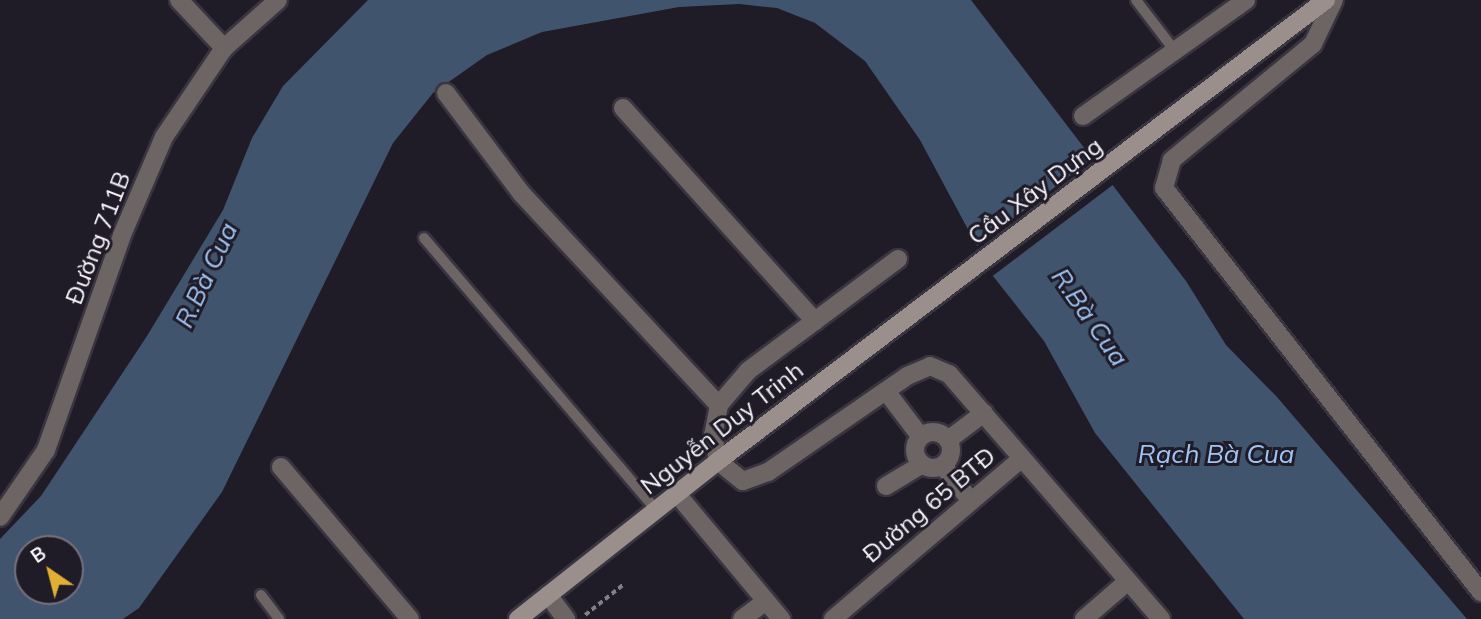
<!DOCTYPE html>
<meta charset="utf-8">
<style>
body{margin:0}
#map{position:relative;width:1481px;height:619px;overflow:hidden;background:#1f1b27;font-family:Mulish,sans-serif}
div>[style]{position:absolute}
.water>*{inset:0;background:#41546d}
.pier>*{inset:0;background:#1f1b27}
.path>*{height:3.5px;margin-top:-1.75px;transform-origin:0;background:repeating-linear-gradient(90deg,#827f8a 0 5px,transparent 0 8.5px)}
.roads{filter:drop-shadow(2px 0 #393540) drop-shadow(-2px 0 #393540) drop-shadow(0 2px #393540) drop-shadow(0 -2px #393540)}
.lane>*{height:10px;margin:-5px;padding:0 5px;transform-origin:5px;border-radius:5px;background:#6d6563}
.street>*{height:18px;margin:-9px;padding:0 9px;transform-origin:9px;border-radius:9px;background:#6d6563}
.street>.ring{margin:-9px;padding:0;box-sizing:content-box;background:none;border:18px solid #6d6563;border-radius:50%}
.secondary>*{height:18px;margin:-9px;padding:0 9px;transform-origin:9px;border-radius:9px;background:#9b8f8c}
span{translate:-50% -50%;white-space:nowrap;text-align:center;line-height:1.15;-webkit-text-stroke:6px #1f1b27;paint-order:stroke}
.street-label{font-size:24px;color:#f5f3fb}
.water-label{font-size:26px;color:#9fc3f3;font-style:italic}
.north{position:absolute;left:14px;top:535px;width:70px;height:70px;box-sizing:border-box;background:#1f1b27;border:2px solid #75717c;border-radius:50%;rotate:325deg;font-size:19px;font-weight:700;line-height:28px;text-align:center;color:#f5f3fb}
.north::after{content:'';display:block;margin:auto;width:24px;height:32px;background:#e1af34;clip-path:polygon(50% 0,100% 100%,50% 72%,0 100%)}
</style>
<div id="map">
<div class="water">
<i style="clip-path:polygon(evenodd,368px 0,971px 0,1186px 281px,1226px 345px,1277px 397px,1467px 619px,1244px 619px,1095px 433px,1044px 341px,993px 276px,920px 140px,865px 61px,815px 23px,777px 8px,739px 4px,679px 7px,542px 32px,487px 55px,433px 93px,393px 143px,222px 492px,139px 608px,123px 619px,0 619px,0 539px,41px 496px,147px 336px,223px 210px,252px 138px,283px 86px,368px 0,28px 549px,70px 549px,70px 591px,28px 591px,28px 549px)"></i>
</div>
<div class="pier">
<i style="clip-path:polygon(1095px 157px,1114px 184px,990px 278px,973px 249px)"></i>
</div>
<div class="path">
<i style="left:585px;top:615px;width:50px;rotate:-38.5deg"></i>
</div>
<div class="roads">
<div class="lane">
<i style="left:1136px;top:0;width:64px;rotate:52.6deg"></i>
<i style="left:424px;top:238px;width:358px;rotate:49.5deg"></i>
<i style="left:261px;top:595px;width:30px;rotate:53deg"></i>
</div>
<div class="street">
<i style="left:179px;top:0;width:66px;rotate:46.8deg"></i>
<i style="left:1334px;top:0;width:49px;rotate:115.5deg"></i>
<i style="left:1313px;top:44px;width:183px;rotate:140.6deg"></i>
<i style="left:1172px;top:160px;width:29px;rotate:106deg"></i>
<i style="left:1164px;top:188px;width:514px;rotate:51.88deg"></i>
<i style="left:446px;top:93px;width:125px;rotate:53.1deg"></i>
<i style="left:521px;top:193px;width:290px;rotate:47deg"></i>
<i style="left:623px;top:108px;width:287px;rotate:48deg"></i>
<i style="left:1083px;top:116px;width:200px;rotate:-35.4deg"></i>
<i style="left:898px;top:259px;width:187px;rotate:143.3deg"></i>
<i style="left:748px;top:371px;width:45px;rotate:130.5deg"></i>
<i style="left:719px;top:405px;width:31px;rotate:101deg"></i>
<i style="left:713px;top:435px;width:26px;rotate:79deg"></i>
<i style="left:718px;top:461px;width:32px;rotate:39deg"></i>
<i style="left:743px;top:481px;width:27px;rotate:-20deg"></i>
<i style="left:768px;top:472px;width:169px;rotate:-34.6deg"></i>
<i style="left:907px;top:376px;width:25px;rotate:-23deg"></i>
<i style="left:930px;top:366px;width:21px;rotate:23deg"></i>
<i style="left:949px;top:374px;width:111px;rotate:49deg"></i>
<i style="left:886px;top:391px;width:56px;rotate:52.9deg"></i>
<i class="ring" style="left:915px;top:432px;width:18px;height:18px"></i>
<i style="left:948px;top:440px;width:45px;rotate:-36.9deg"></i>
<i style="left:943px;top:466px;width:45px;rotate:51.3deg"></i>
<i style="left:281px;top:467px;width:199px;rotate:49.7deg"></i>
<i style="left:886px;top:486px;width:41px;rotate:-31deg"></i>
<i style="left:677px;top:494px;width:163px;rotate:50.2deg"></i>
<i style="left:0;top:517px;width:81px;rotate:-55.5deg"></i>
<i style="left:46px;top:450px;width:228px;rotate:-70.5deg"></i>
<i style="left:122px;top:235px;width:107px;rotate:-66.8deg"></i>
<i style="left:164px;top:137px;width:107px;rotate:-56deg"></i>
<i style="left:224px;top:48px;width:72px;rotate:-41.6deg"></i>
<i style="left:548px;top:595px;width:30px;rotate:53deg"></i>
<i style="left:742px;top:619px;width:30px;rotate:-37deg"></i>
<i style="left:833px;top:619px;width:248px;rotate:-40.4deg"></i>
<i style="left:1022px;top:458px;width:213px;rotate:49.2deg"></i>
<i style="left:1084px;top:619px;width:58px;rotate:-40.8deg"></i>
</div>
<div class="secondary">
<i style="left:518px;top:619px;width:255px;rotate:-38.3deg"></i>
<i style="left:718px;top:461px;width:763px;rotate:-37.17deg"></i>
</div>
</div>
<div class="street-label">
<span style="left:1035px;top:191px;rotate:-37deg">Cầu Xây Dựng</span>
<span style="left:98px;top:238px;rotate:-69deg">Đường 711B</span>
<span style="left:722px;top:428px;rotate:-38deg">Nguyễn Duy Trinh</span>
<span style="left:929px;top:505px;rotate:-40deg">Đường 65 BTĐ</span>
</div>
<div class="water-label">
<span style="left:206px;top:275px;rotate:-65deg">R.Bà Cua</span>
<span style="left:1090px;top:317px;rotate:55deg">R.Bà Cua</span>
<span style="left:1216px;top:454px">Rạch Bà Cua</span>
</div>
<div class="north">B</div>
</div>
